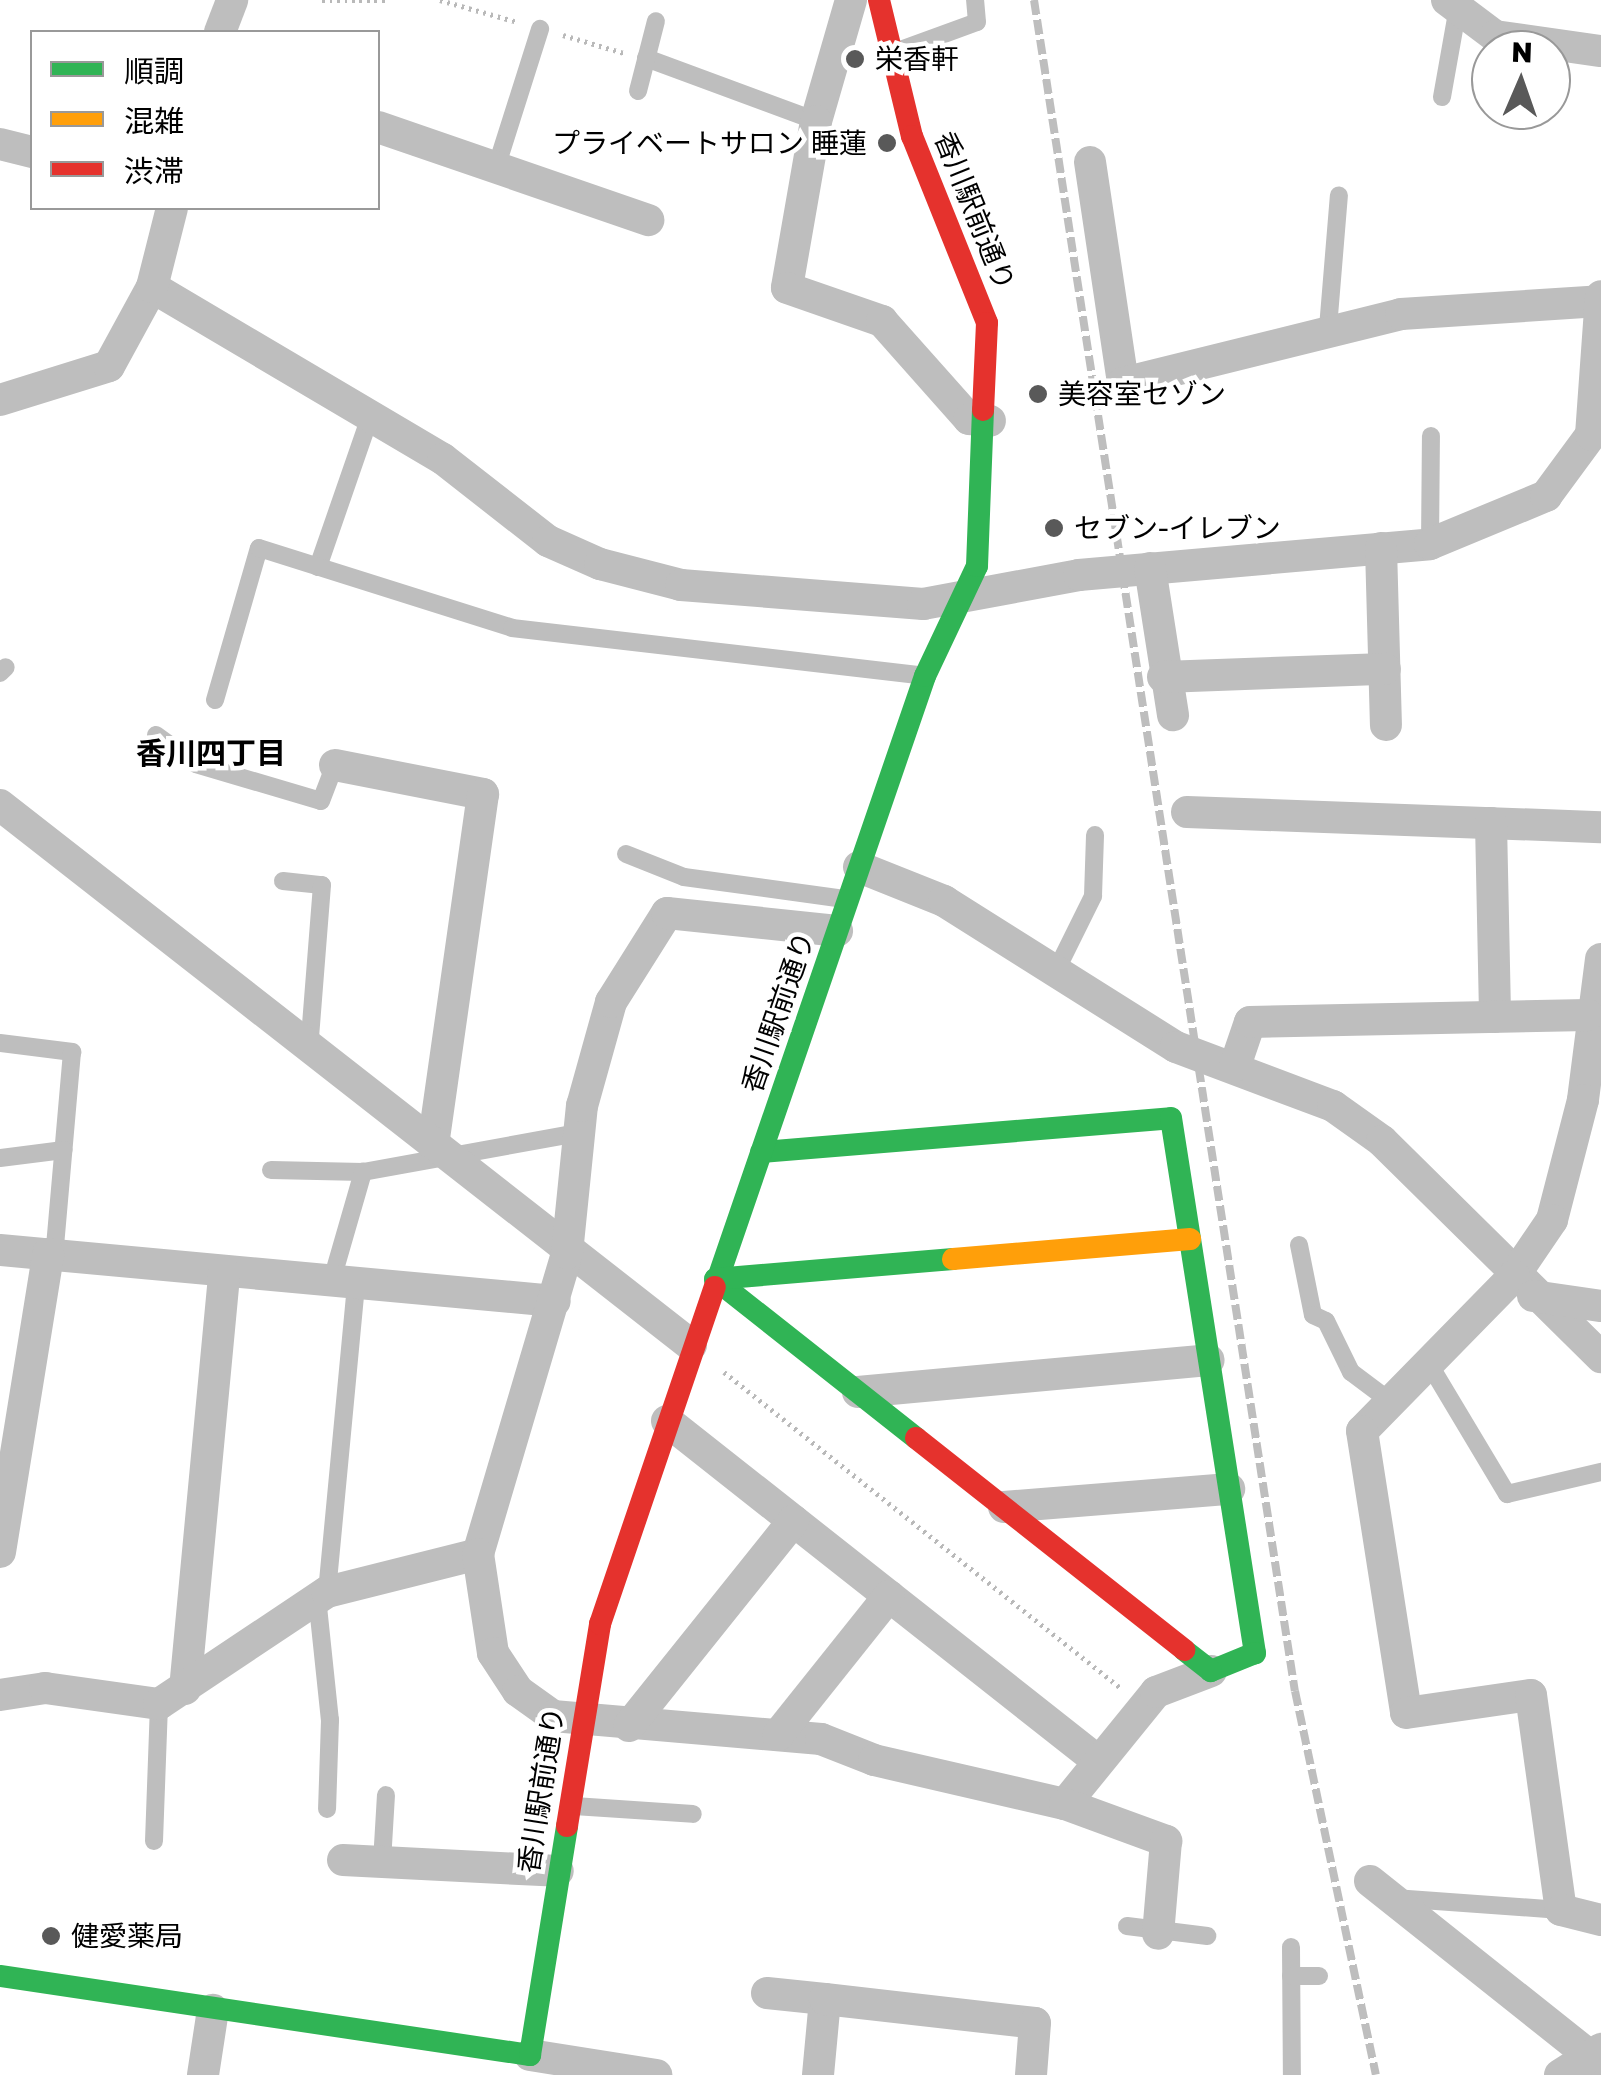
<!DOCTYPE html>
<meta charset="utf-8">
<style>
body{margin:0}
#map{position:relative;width:1601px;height:2075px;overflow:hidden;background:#fff;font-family:"Golos Text","Noto Sans JP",sans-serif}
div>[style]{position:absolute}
.path>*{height:5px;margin-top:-2.5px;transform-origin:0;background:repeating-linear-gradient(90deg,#b9b9b9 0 2.5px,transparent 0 7.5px)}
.lane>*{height:18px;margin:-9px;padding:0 9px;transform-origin:9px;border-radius:9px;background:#bebebe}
.street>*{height:32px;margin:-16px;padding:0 16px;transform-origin:16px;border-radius:16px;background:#bebebe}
.fast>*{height:22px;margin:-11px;padding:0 11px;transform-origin:11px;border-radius:11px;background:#30b455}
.slow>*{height:22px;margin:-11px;padding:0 11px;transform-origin:11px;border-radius:11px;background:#ff9f0a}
.jam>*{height:22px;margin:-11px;padding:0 11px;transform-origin:11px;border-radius:11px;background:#e5322d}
.rail>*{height:8px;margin-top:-4px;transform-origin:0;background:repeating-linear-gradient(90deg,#bebebe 0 15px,transparent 0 20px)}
.dots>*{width:28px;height:28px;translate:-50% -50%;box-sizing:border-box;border:5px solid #fff;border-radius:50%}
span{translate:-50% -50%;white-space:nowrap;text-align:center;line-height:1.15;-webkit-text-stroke:9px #fff;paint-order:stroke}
.poi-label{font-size:28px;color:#000}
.left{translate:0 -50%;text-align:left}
.right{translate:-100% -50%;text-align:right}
.street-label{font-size:28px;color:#000}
.neighbourhood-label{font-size:30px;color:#000;font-weight:700}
.legend{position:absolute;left:30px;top:30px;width:350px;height:180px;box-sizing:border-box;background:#fff;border:2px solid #999;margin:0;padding:12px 18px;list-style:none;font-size:30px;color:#000}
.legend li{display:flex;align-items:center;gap:20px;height:50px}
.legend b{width:50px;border:2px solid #999}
.north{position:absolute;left:1471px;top:30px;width:100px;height:100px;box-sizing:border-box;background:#fff;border:2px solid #999;border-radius:50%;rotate:2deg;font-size:28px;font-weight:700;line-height:40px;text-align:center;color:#000}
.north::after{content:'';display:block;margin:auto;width:35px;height:45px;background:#595959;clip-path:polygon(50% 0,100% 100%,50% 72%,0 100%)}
</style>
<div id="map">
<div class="path">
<i style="left:322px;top:0;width:63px"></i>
<i style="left:440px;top:0;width:81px;rotate:15.8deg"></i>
<i style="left:563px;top:35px;width:64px;rotate:16.4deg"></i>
<i style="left:724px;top:1372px;width:509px;rotate:38.54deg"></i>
</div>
<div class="lane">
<i style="left:895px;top:52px;width:87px;rotate:-20.1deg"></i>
<i style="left:977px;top:22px;width:22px;rotate:-95deg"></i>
<i style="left:646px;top:58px;width:181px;rotate:20.3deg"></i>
<i style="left:638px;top:91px;width:72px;rotate:-75.6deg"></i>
<i style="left:1442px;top:97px;width:91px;rotate:-79.9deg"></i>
<i style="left:496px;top:168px;width:146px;rotate:-72.4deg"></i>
<i style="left:1328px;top:328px;width:133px;rotate:-85.3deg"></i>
<i style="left:1430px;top:544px;width:108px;rotate:-89.5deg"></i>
<i style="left:318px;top:567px;width:162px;rotate:-70.9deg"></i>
<i style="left:0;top:673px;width:8px;rotate:-45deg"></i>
<i style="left:215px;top:700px;width:158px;rotate:-73.9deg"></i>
<i style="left:259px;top:548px;width:265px;rotate:17.5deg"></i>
<i style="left:512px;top:628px;width:415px;rotate:6.6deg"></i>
<i style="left:156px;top:735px;width:49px;rotate:35.9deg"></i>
<i style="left:196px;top:764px;width:130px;rotate:16.5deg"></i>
<i style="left:321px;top:801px;width:39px;rotate:-69deg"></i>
<i style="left:626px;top:854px;width:62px;rotate:21.6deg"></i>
<i style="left:684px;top:877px;width:162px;rotate:7.8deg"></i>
<i style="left:283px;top:881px;width:39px;rotate:6deg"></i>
<i style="left:322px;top:885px;width:168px;rotate:94.5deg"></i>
<i style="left:1056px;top:971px;width:84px;rotate:-63.7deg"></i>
<i style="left:1093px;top:896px;width:61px;rotate:-88.1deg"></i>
<i style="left:0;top:1043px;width:73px;rotate:7.1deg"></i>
<i style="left:72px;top:1052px;width:205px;rotate:95deg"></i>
<i style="left:0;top:1158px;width:64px;rotate:-7.2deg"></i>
<i style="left:271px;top:1170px;width:92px;rotate:1.2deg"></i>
<i style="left:363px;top:1172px;width:219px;rotate:-10.3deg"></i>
<i style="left:1299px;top:1245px;width:71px;rotate:78.7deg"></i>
<i style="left:1313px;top:1315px;width:14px;rotate:25deg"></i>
<i style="left:1326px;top:1321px;width:57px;rotate:63.9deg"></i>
<i style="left:1351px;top:1372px;width:50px;rotate:36.9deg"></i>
<i style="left:331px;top:1283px;width:116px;rotate:-73.9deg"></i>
<i style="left:1428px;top:1362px;width:154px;rotate:59.1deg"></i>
<i style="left:1507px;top:1494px;width:97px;rotate:-13.2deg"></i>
<i style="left:327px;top:1592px;width:309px;rotate:-84.6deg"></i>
<i style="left:317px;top:1597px;width:124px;rotate:84deg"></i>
<i style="left:330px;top:1720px;width:89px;rotate:91.9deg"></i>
<i style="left:574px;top:1806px;width:119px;rotate:3.8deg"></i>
<i style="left:154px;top:1841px;width:137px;rotate:-87.9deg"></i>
<i style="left:382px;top:1862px;width:67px;rotate:-86.6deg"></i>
<i style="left:1394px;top:1898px;width:167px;rotate:4.1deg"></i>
<i style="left:1127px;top:1926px;width:81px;rotate:7.1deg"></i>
<i style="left:1291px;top:1947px;width:128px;rotate:89.6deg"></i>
<i style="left:1291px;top:1976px;width:28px"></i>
</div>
<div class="street">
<i style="left:851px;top:0;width:126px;rotate:106.1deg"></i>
<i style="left:816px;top:121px;width:169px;rotate:99.9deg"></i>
<i style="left:787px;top:288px;width:101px;rotate:19.2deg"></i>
<i style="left:882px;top:321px;width:131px;rotate:48.4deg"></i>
<i style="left:969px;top:419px;width:21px;rotate:5deg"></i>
<i style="left:1447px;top:0;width:60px;rotate:36.9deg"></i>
<i style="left:1495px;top:36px;width:107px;rotate:8.1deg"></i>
<i style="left:220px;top:32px;width:34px;rotate:-69deg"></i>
<i style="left:378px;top:127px;width:286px;rotate:19deg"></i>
<i style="left:0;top:144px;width:33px;rotate:14deg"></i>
<i style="left:1090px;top:162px;width:223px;rotate:81.5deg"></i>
<i style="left:1123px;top:383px;width:286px;rotate:-13.9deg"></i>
<i style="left:1401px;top:314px;width:199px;rotate:-3.7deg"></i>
<i style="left:152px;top:287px;width:338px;rotate:30.6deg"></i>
<i style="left:443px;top:459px;width:133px;rotate:38deg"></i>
<i style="left:548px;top:541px;width:57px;rotate:23.9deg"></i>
<i style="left:600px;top:564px;width:84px;rotate:14.5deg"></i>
<i style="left:681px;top:585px;width:243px;rotate:4.5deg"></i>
<i style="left:923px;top:604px;width:159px;rotate:-10.5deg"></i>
<i style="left:1079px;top:575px;width:352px;rotate:-5deg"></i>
<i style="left:1430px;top:544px;width:126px;rotate:-22.5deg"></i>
<i style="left:1546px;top:496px;width:76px;rotate:-53.6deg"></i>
<i style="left:1591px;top:435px;width:139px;rotate:-85.9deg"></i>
<i style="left:0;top:400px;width:114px;rotate:-17.3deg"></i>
<i style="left:109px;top:366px;width:90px;rotate:-61.4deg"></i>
<i style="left:152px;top:287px;width:81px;rotate:-75.8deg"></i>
<i style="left:1381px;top:548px;width:177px;rotate:88.4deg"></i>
<i style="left:1150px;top:568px;width:149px;rotate:81.1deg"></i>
<i style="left:1163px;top:677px;width:222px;rotate:-2.1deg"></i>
<i style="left:335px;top:765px;width:151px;rotate:11.1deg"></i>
<i style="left:483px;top:794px;width:354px;rotate:98.1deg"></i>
<i style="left:0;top:805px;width:877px;rotate:38.01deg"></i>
<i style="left:1187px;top:812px;width:414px;rotate:2.1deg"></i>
<i style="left:1491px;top:823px;width:194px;rotate:88.8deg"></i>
<i style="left:859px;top:867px;width:92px;rotate:21.8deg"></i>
<i style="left:944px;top:901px;width:274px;rotate:32.2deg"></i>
<i style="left:1176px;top:1047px;width:168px;rotate:20.6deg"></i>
<i style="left:1333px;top:1106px;width:60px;rotate:35.5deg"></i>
<i style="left:1382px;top:1141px;width:308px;rotate:44.6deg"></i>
<i style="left:1601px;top:959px;width:142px;rotate:97.3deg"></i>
<i style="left:1583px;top:1100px;width:124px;rotate:104.5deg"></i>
<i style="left:1552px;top:1220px;width:68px;rotate:124.2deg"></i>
<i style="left:1514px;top:1276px;width:217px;rotate:134.4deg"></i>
<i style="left:1362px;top:1431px;width:285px;rotate:81.1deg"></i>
<i style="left:1406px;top:1713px;width:126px;rotate:-8.2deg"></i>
<i style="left:1531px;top:1695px;width:217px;rotate:82.1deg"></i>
<i style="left:1561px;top:1910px;width:41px;rotate:14deg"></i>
<i style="left:1235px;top:1066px;width:46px;rotate:-71.2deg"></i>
<i style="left:1250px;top:1022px;width:338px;rotate:-1.2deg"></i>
<i style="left:0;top:1250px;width:557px;rotate:5.25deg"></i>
<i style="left:1533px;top:1296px;width:69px;rotate:8.4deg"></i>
<i style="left:858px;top:1392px;width:352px;rotate:-5.2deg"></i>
<i style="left:667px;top:1421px;width:549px;rotate:38.27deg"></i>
<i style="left:1004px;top:1507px;width:226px;rotate:-4.6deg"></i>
<i style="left:0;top:1552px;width:302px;rotate:-80.8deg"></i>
<i style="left:478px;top:1554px;width:314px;rotate:-73.5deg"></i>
<i style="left:567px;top:1253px;width:148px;rotate:-84.2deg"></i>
<i style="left:582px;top:1106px;width:108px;rotate:-74.4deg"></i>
<i style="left:611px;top:1002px;width:105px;rotate:-57.8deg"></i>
<i style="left:667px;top:913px;width:171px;rotate:6deg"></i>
<i style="left:185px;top:1689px;width:418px;rotate:-84.6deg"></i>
<i style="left:0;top:1695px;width:46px;rotate:-8.8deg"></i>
<i style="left:45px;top:1688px;width:115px;rotate:8deg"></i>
<i style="left:159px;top:1704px;width:202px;rotate:-33.7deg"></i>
<i style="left:327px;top:1592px;width:156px;rotate:-14.1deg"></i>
<i style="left:478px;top:1554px;width:100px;rotate:81.4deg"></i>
<i style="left:493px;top:1653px;width:45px;rotate:56.7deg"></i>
<i style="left:518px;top:1691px;width:43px;rotate:35.5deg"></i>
<i style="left:553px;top:1716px;width:269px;rotate:4.9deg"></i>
<i style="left:821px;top:1739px;width:57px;rotate:21.6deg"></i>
<i style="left:874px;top:1760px;width:196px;rotate:13deg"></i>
<i style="left:1065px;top:1804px;width:144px;rotate:-50.9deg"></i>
<i style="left:1156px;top:1692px;width:59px;rotate:-20.9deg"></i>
<i style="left:629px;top:1726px;width:263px;rotate:-51.3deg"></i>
<i style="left:778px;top:1735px;width:178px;rotate:-51.4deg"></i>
<i style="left:1065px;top:1804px;width:108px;rotate:20.1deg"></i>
<i style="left:1166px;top:1841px;width:93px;rotate:94.9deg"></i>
<i style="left:343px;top:1860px;width:215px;rotate:2.9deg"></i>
<i style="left:1370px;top:1881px;width:295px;rotate:38.5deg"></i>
<i style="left:767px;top:1993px;width:58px;rotate:5.9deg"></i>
<i style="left:530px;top:2055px;width:128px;rotate:9deg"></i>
<i style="left:203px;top:2075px;width:66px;rotate:-81.3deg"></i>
<i style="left:818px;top:2075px;width:76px;rotate:-84.7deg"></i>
<i style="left:825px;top:1999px;width:211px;rotate:6.5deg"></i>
<i style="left:1035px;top:2023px;width:52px;rotate:94.4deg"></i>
<i style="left:1560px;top:2075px;width:49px;rotate:-32.4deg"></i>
</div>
<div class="fast">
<i style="left:761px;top:1152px;width:411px;rotate:-4.7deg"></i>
<i style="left:1171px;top:1118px;width:542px;rotate:81.08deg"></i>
<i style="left:1255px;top:1653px;width:48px;rotate:157.8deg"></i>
<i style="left:1211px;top:1671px;width:34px;rotate:-142deg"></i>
<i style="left:715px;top:1287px;width:646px;rotate:-71.03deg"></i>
<i style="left:925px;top:676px;width:122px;rotate:-64.7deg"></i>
<i style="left:977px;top:566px;width:156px;rotate:-87.8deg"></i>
<i style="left:916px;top:1438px;width:256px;rotate:-141.7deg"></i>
<i style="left:715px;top:1279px;width:239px;rotate:-4.8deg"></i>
<i style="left:0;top:1976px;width:536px;rotate:8.48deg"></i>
<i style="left:530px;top:2055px;width:232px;rotate:-80.8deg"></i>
</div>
<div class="slow">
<i style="left:953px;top:1259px;width:238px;rotate:-4.8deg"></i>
</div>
<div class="jam">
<i style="left:879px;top:0;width:140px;rotate:76.4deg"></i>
<i style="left:912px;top:136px;width:201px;rotate:68.1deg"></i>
<i style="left:987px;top:323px;width:87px;rotate:92.6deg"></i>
<i style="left:916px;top:1438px;width:342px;rotate:38.3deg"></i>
<i style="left:567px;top:1826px;width:205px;rotate:-80.7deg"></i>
<i style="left:600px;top:1624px;width:356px;rotate:-71.2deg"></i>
</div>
<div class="rail">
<i style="left:1034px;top:0;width:1711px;rotate:81.23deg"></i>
<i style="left:1295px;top:1691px;width:392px;rotate:78.1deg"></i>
</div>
<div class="dots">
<i style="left:855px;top:59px;background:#595959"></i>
<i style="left:887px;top:143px;background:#595959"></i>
<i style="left:1038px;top:394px;background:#595959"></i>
<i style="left:1054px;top:528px;background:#595959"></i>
<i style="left:51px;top:1936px;background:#595959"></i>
</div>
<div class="poi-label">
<span class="left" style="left:875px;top:59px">栄香軒</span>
<span class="right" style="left:867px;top:143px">プライベートサロン 睡蓮</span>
<span class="left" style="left:1058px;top:394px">美容室セゾン</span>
<span class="left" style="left:1074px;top:528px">セブン-イレブン</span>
<span class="left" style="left:71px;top:1936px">健愛薬局</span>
</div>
<div class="street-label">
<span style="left:975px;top:211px;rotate:68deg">香川駅前通り</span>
<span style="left:778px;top:1012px;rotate:-71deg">香川駅前通り</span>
<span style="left:541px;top:1790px;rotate:-81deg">香川駅前通り</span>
</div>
<div class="neighbourhood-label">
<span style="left:211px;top:753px">香川四丁目</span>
</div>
<ul class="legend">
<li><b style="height:12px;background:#30b455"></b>順調</li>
<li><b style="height:12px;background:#ff9f0a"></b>混雑</li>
<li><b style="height:12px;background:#e5322d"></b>渋滞</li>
</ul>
<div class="north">N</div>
</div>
